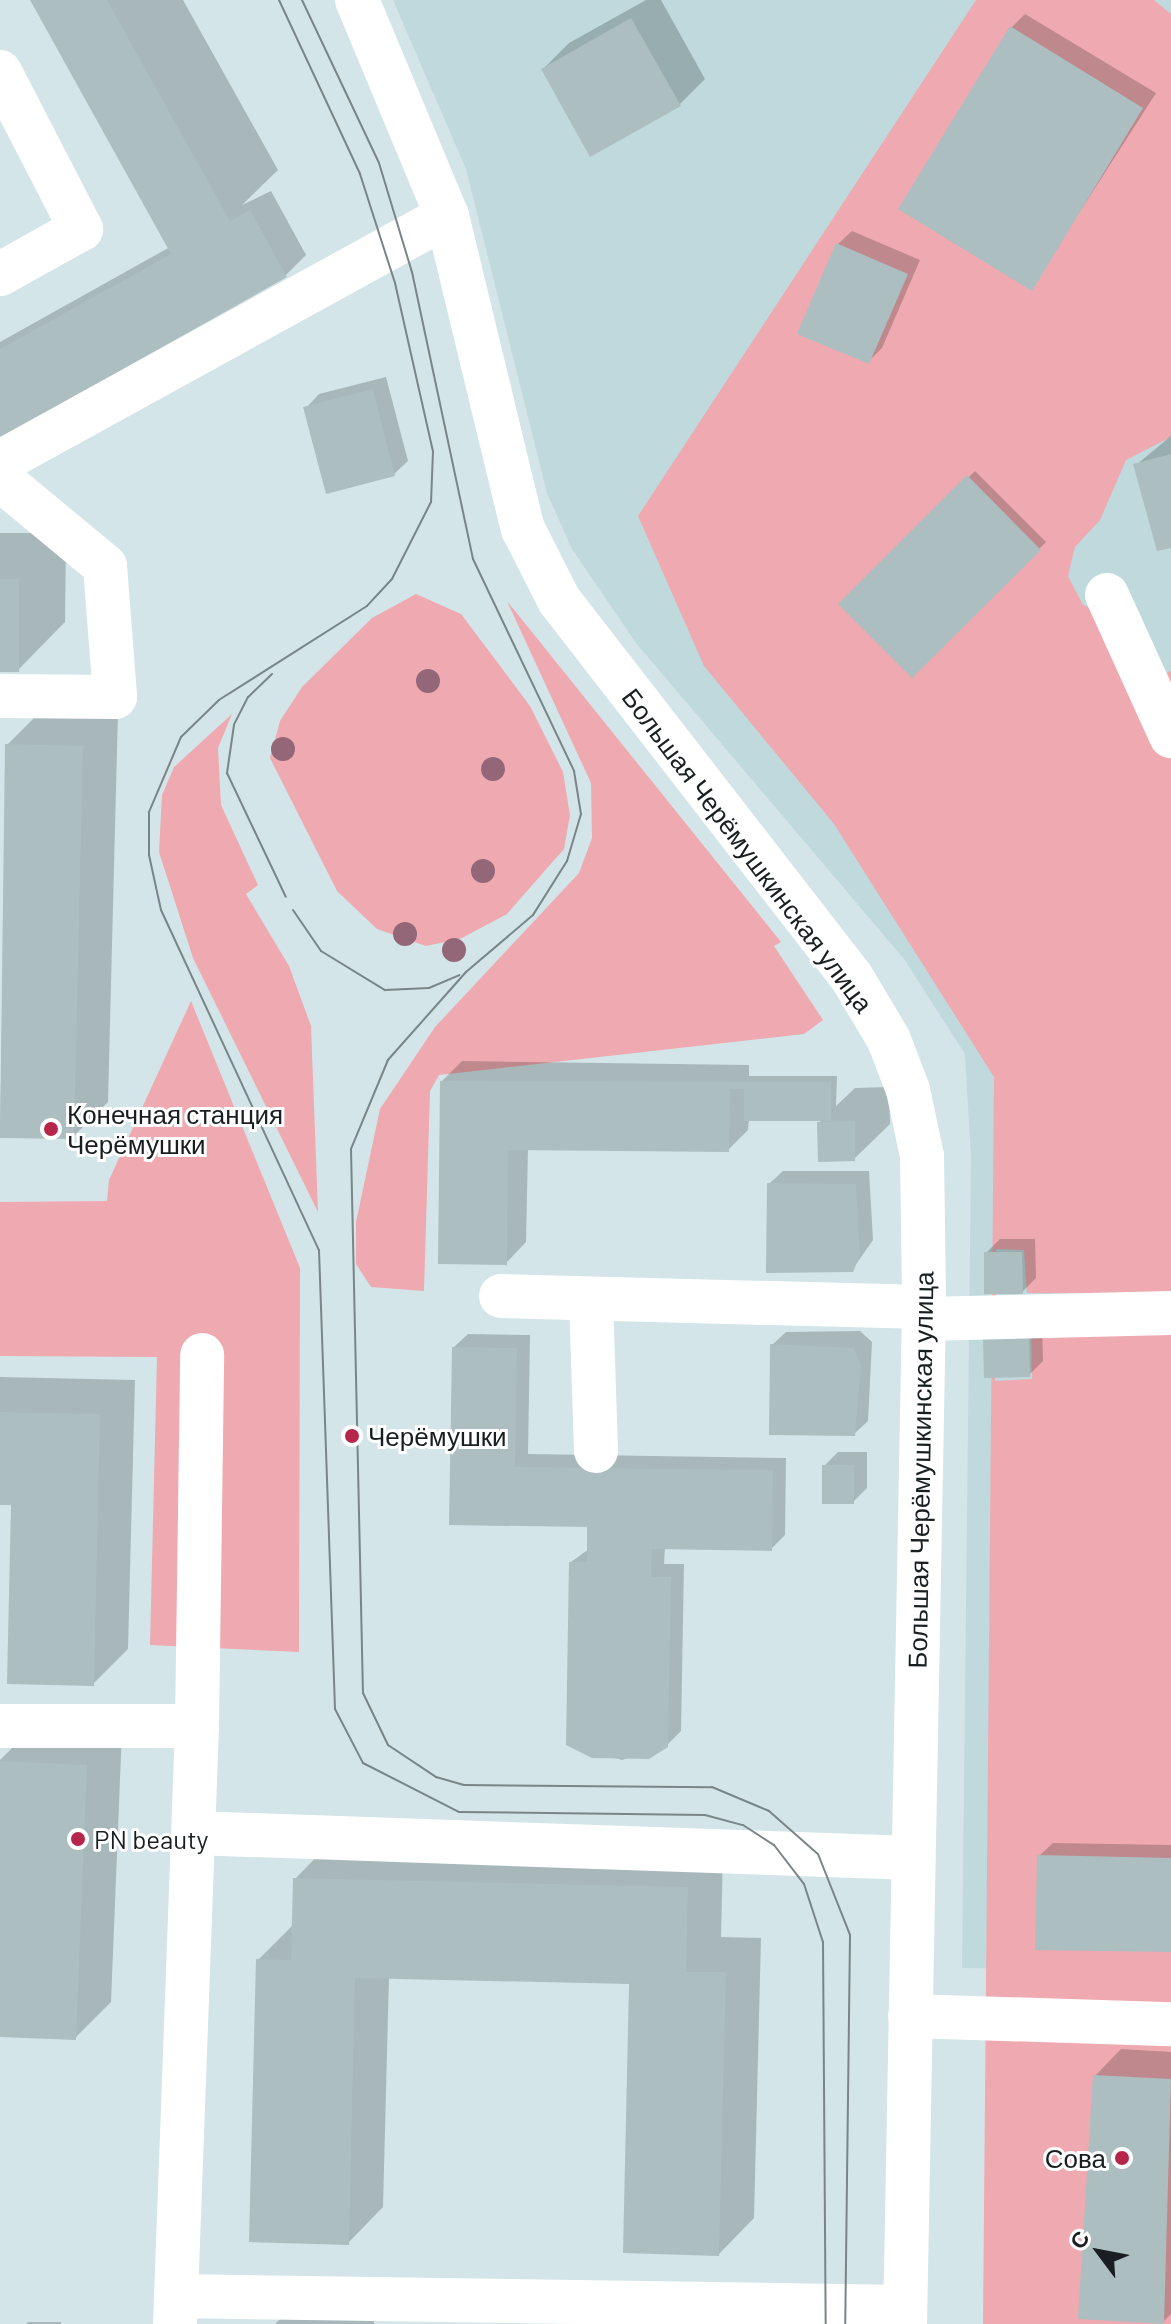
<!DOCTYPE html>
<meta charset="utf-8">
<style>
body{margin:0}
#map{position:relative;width:1171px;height:2324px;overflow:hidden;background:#d3e5e8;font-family:Barlow,sans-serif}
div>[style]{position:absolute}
.built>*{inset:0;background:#bfd9dd}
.green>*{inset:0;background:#eeaab0}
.shadow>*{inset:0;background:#0003}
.building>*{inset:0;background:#acbec0}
.minor>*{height:44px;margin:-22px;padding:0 22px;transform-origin:22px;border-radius:22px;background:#fff}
.tram>*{height:2px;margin:-1px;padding:0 1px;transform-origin:1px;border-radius:1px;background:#798587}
.trees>*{width:24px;height:24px;margin:-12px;border-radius:50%;background:#936778}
.dots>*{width:22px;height:22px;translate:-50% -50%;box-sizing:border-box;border:4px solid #fff;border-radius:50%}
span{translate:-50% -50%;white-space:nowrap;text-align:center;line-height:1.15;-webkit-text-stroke:6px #fff;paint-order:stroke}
.street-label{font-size:26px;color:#191f20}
.poi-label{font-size:26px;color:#191f20}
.left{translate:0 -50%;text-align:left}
.right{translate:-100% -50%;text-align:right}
.north{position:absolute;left:1059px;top:2212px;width:80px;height:80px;-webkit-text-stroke:6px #fff;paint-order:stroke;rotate:302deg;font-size:22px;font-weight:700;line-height:32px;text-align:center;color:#191f20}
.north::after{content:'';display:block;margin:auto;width:28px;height:36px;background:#191f20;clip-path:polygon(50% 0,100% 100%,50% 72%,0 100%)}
</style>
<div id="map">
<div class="built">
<i style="clip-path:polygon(393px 0,1171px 0,1171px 1971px,962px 1968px,971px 1158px,965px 1054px,904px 959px,636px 643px,572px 549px,547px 493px,466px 169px)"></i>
</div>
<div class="green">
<i style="clip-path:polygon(976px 0,1154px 0,1171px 14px,1171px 437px,1126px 460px,1100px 520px,1075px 547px,1068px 576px,1083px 605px,1110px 615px,1156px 678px,1171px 671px,1171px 1294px,1027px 1293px,1024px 1250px,996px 1249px,995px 1381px,1032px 1379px,1031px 1327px,1171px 1332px,1171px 2324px,983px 2324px,994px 1077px,834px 824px,704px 666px,638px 516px)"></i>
<i style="clip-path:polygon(416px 594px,461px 614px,530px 706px,563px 772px,570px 815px,564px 849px,507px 914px,460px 939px,426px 946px,377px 929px,337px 891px,270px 758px,280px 721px,302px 687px,372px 618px)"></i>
<i style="clip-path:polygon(507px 601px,781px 942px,774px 946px,823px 1020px,804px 1034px,439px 1075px,430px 1091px,424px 1291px,371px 1287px,356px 1264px,356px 1222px,380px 1109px,435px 1027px,579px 873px,592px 838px,591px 783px)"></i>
<i style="clip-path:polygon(232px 714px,218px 748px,221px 805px,258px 885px,246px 894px,289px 966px,311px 1026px,318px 1212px,193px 958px,159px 852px,162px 795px,174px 767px)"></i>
<i style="clip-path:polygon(191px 1001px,300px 1268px,299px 1652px,150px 1645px,157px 1357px,0 1356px,0 1202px,107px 1201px,109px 1180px)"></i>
</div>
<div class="shadow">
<i style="clip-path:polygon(32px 0,183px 0,278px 170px,242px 205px,271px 191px,306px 255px,286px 275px,0 435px,0 342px,170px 247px)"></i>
<i style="clip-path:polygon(646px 0,661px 0,705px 79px,679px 105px,543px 69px,569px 43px)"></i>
<i style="clip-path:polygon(1025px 14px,1156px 93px,1031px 288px,1012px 27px)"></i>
<i style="clip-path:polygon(852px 231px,920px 260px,882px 348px,868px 362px,838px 244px)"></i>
<i style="clip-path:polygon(386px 377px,408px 461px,394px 474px,306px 408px,319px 394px)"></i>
<i style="clip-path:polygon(1171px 436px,1171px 545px,1136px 465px)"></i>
<i style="clip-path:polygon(975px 471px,1046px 542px,912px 675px,841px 604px)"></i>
<i style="clip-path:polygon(0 533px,66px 533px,65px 622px,18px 670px,0 670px)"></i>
<i style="clip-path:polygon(42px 710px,118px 711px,108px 1102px,73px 1137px,0 1136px,7px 745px)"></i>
<i style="clip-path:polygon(462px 1061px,749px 1065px,749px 1076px,837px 1076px,836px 1106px,855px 1088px,889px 1087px,890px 1124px,854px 1159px,819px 1123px,823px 1119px,749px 1119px,748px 1130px,728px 1150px,528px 1148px,526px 1242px,506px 1263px,442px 1081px)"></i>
<i style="clip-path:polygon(783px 1171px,869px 1171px,873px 1240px,852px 1270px,769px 1184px)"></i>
<i style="clip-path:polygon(1000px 1239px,1035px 1239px,1036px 1278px,1022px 1292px,986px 1253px)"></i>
<i style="clip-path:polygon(1042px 1320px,1043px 1361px,1029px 1375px,985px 1339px)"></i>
<i style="clip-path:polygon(860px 1331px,872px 1342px,868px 1421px,854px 1434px,772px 1345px,786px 1332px)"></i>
<i style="clip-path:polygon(468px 1334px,530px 1335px,528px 1454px,786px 1458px,785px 1535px,771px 1549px,665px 1547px,664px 1564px,684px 1564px,681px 1731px,667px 1745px,622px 1760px,568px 1744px,571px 1562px,589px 1549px,589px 1525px,451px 1523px,454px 1347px)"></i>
<i style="clip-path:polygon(0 1377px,135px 1380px,128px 1649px,93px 1684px,13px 1503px,0 1503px)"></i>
<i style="clip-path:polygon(838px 1452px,867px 1452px,867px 1488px,853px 1502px,824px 1466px)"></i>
<i style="clip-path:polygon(33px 1727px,122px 1730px,111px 2002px,75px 2038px,0 2035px,0 1760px)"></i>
<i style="clip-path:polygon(330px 1843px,723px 1852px,721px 1937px,761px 1938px,754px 2218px,719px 2254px,631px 1982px,389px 1977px,383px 2207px,348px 2243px,258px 1960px,294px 1924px,295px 1879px)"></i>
<i style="clip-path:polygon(1053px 1843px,1171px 1845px,1171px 1950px,1039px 1856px)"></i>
<i style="clip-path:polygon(1121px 2049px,1171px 2052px,1171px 2314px,1163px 2322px,1095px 2076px)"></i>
<i style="clip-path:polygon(284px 2315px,374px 2317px,374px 2324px,275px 2324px)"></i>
<i style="clip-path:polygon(28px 2322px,61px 2322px,61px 2324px,26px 2324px)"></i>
</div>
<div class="building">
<i style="clip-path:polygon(30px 0,107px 0,230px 221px,250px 210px,287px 277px,0 438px,0 349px,171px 254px)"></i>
<i style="clip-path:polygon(631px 18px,681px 106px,590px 157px,541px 69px)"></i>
<i style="clip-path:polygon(1010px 26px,1143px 108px,1032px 291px,898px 209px)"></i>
<i style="clip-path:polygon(836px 243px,908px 274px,869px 364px,797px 334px)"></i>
<i style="clip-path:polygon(373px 389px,395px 476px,326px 494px,303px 407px)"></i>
<i style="clip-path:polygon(1171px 454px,1171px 548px,1157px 551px,1133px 464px)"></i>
<i style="clip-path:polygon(967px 475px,1041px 550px,912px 678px,838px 604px)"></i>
<i style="clip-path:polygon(0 579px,19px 579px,19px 672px,0 672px)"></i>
<i style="clip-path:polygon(5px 744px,83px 746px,74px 1139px,0 1138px)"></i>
<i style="clip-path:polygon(440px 1081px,831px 1082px,831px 1121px,744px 1121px,744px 1089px,730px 1089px,729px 1152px,508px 1150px,507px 1265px,438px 1264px)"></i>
<i style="clip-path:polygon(855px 1121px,855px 1161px,818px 1162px,817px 1122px)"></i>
<i style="clip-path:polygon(767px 1183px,856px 1184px,860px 1255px,853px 1272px,766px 1273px)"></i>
<i style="clip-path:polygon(984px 1252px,1022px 1252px,1023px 1294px,984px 1294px)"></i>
<i style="clip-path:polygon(1029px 1333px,1030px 1377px,984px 1378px,983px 1338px)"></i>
<i style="clip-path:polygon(770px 1344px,854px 1348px,861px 1365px,855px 1436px,769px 1435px)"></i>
<i style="clip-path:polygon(452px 1347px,517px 1348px,515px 1467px,773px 1470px,772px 1551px,652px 1549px,651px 1577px,671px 1577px,668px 1747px,649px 1759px,592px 1758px,566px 1745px,569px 1562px,587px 1562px,587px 1527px,449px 1525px)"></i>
<i style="clip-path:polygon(0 1412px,100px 1414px,94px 1686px,7px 1684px,11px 1505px,0 1505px)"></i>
<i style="clip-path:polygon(822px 1465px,854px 1465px,854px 1504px,822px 1504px)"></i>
<i style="clip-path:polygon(0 1761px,87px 1765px,76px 2040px,0 2037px)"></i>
<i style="clip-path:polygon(1037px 1855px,1171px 1858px,1171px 1952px,1035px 1950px)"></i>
<i style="clip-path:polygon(293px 1878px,688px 1887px,686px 1972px,726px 1972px,719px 2256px,623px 2253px,629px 1984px,355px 1978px,349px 2245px,249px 2242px,256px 1959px,291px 1960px)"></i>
<i style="clip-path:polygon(1093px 2075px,1171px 2079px,1164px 2324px,1078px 2319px)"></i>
</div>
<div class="minor">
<i style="left:357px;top:0;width:234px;rotate:67.4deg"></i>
<i style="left:447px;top:216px;width:322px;rotate:76.4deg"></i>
<i style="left:523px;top:529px;width:80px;rotate:63.1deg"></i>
<i style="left:559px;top:600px;width:476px;rotate:52.2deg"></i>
<i style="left:851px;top:976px;width:74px;rotate:59.3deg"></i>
<i style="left:889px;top:1040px;width:53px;rotate:69.2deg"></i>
<i style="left:908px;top:1090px;width:67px;rotate:78deg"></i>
<i style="left:922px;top:1156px;width:151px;rotate:89.2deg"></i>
<i style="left:924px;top:1307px;width:1017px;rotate:91.07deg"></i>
<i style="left:0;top:72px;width:177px;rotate:62.7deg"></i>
<i style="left:81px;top:229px;width:93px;rotate:150.9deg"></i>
<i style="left:0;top:462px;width:510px;rotate:-28.83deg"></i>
<i style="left:0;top:479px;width:136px;rotate:39.6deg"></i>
<i style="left:105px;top:566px;width:131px;rotate:85.6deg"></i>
<i style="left:115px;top:697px;width:115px;rotate:-179.5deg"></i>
<i style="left:1107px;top:595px;width:155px;rotate:65.6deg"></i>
<i style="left:501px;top:1296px;width:423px;rotate:1.5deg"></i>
<i style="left:591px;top:1300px;width:151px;rotate:88.1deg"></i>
<i style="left:924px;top:1319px;width:247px;rotate:-1.4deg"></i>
<i style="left:0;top:1726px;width:197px"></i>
<i style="left:194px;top:1833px;width:719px;rotate:1.99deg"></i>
<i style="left:910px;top:2016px;width:261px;rotate:1.8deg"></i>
<i style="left:176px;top:2296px;width:729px;rotate:0.86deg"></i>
<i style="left:175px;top:2324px;width:598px;rotate:-87.89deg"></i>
<i style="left:197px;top:1726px;width:371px;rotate:-89.2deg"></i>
</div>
<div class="tram">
<i style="left:279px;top:0;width:192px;rotate:65deg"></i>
<i style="left:360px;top:174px;width:114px;rotate:72.2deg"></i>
<i style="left:395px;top:283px;width:172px;rotate:77.3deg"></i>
<i style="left:433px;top:451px;width:51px;rotate:92.2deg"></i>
<i style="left:431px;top:502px;width:86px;rotate:116.9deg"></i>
<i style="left:392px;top:579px;width:37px;rotate:133deg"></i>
<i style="left:367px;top:606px;width:175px;rotate:147.6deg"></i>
<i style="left:219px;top:700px;width:53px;rotate:135.8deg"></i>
<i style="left:181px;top:737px;width:82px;rotate:113.1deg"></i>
<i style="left:149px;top:812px;width:43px;rotate:90deg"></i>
<i style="left:149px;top:855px;width:56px;rotate:77.7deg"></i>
<i style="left:161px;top:910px;width:375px;rotate:65.1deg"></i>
<i style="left:319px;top:1250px;width:459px;rotate:88deg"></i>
<i style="left:335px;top:1709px;width:61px;rotate:62.6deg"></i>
<i style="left:363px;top:1763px;width:108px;rotate:27deg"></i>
<i style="left:459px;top:1812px;width:246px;rotate:0.7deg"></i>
<i style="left:705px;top:1815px;width:39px;rotate:15deg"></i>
<i style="left:743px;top:1825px;width:37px;rotate:33deg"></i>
<i style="left:774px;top:1845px;width:49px;rotate:52.4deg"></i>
<i style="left:804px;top:1884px;width:61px;rotate:71.9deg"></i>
<i style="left:823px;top:1942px;width:382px;rotate:89.6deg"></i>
<i style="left:302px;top:0;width:180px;rotate:64.7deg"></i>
<i style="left:379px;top:163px;width:114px;rotate:73.2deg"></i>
<i style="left:412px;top:272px;width:293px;rotate:78deg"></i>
<i style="left:473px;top:559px;width:235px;rotate:64.5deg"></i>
<i style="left:574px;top:771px;width:44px;rotate:80.8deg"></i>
<i style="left:581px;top:814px;width:49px;rotate:106.6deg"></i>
<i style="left:567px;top:861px;width:64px;rotate:122.2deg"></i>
<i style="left:533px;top:915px;width:88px;rotate:139.6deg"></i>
<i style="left:466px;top:972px;width:118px;rotate:131.6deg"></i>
<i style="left:388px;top:1060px;width:96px;rotate:112.6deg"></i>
<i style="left:351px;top:1149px;width:544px;rotate:88.74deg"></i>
<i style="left:363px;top:1693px;width:58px;rotate:64.3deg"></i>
<i style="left:388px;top:1745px;width:58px;rotate:33.7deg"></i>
<i style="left:436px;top:1777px;width:29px;rotate:16deg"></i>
<i style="left:464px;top:1785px;width:248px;rotate:0.5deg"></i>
<i style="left:712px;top:1787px;width:62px;rotate:22.8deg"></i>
<i style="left:769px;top:1811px;width:65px;rotate:41.3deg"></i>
<i style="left:818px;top:1854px;width:87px;rotate:68.4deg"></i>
<i style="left:850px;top:1935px;width:389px;rotate:90.7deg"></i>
<i style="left:272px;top:674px;width:33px;rotate:136deg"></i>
<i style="left:248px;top:697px;width:31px;rotate:117deg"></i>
<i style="left:234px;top:725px;width:49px;rotate:98.3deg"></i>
<i style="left:227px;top:773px;width:137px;rotate:64.6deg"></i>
<i style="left:293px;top:910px;width:50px;rotate:55.7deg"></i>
<i style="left:321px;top:951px;width:75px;rotate:31.4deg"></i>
<i style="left:385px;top:990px;width:44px;rotate:-2.6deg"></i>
<i style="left:429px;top:988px;width:33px;rotate:-23deg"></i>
</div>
<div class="trees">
<i style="left:428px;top:681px"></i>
<i style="left:283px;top:749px"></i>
<i style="left:493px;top:769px"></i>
<i style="left:483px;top:871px"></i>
<i style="left:405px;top:934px"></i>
<i style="left:454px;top:950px"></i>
</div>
<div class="dots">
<i style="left:51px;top:1129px;background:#b6254a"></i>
<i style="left:352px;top:1436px;background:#b6254a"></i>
<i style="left:78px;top:1839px;background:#b6254a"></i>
<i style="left:1122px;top:2158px;background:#b6254a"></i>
</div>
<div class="street-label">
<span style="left:748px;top:850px;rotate:53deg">Большая Черёмушкинская улица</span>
<span style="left:920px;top:1470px;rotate:-89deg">Большая Черёмушкинская улица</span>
</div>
<div class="poi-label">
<span class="left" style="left:67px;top:1129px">Конечная станция<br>Черёмушки</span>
<span class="left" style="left:368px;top:1436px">Черёмушки</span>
<span class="left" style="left:94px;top:1839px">PN beauty</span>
<span class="right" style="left:1106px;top:2158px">Сова</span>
</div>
<div class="north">С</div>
</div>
